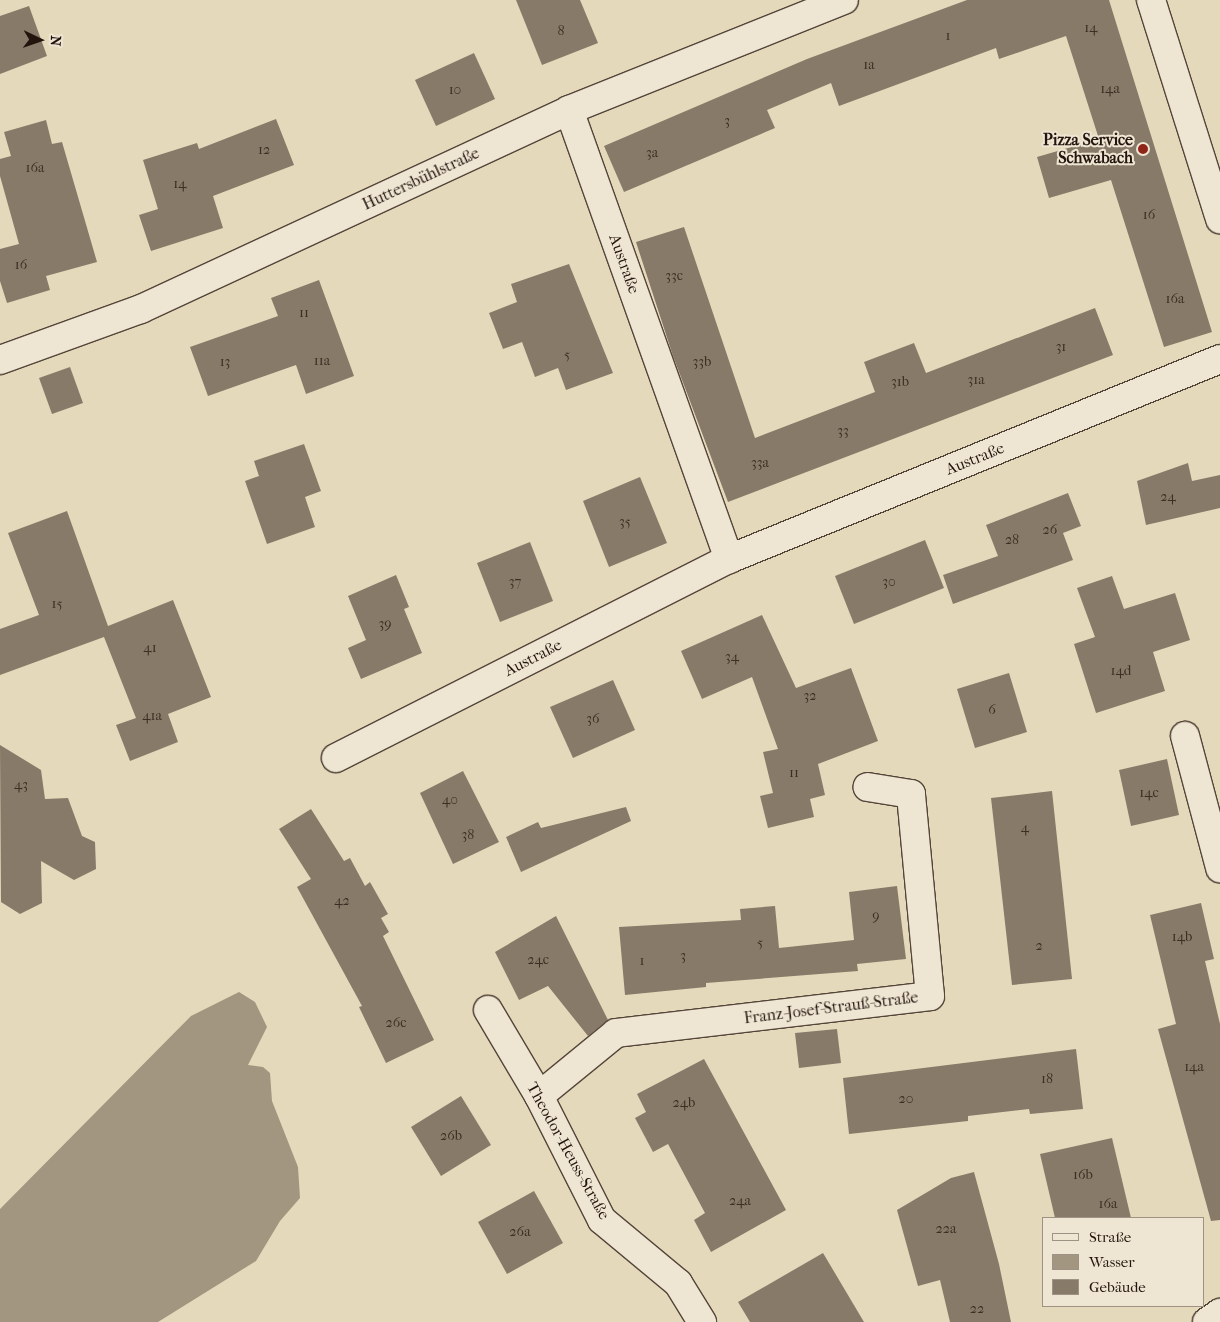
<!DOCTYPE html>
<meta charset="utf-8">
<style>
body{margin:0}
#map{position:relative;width:1220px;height:1322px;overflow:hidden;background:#e5d9bb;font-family:"IM FELL French Canon",serif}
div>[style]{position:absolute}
.water>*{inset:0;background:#a39680}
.building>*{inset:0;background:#887a68}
.roads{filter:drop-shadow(1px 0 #544539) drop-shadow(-1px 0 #544539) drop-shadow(0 1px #544539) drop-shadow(0 -1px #544539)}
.street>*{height:28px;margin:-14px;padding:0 14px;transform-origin:14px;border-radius:14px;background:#eee6d3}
.dots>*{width:14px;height:14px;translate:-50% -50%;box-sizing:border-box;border:2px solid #eee6d3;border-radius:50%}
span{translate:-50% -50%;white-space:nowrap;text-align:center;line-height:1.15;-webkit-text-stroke:4px #eee6d3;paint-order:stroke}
.number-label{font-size:14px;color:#3c2e24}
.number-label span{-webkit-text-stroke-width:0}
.poi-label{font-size:16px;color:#23140e;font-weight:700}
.right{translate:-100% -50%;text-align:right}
.street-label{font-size:16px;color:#23140e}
.legend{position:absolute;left:1042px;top:1217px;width:162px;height:90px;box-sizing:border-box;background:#eee6d3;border:1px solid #9d9284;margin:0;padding:6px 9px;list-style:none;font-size:15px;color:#23140e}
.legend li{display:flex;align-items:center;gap:10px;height:25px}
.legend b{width:25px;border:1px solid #9d9284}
.north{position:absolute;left:15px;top:15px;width:50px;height:50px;-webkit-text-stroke:4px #eee6d3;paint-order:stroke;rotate:93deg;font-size:14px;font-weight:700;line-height:20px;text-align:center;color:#23140e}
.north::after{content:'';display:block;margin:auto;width:18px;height:22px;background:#23140e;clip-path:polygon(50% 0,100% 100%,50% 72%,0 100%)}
</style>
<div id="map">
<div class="water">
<i style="clip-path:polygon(239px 992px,255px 1002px,267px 1027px,248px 1065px,263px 1067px,270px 1073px,272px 1101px,298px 1167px,300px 1198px,280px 1221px,256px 1261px,158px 1322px,0 1322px,0 1209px,191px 1016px)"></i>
</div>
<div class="building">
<i style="clip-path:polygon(516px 0,580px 0,598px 43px,542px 65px)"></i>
<i style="clip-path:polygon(967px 0,1109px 0,1212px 332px,1164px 347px,1111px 180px,1049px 198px,1037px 157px,1099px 139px,1066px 36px,999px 59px,996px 48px,839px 106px,831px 83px,767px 110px,775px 128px,624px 192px,604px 146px,807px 59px)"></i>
<i style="clip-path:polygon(29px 6px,47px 56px,0 74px,0 16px)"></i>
<i style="clip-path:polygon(474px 53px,495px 99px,436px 126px,415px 80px)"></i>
<i style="clip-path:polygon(276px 119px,294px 165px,213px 196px,223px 228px,151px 251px,139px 215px,158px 209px,143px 160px,197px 143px,199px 149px)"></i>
<i style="clip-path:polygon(46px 120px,52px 144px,62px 142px,97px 262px,46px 276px,50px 290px,7px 303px,0 281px,0 249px,19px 244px,0 176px,0 159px,11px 156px,4px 132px)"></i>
<i style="clip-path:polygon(684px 227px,755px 438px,875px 392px,864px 362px,914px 343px,926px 373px,1095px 308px,1113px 355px,728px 502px,673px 356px,636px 242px)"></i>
<i style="clip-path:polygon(569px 264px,613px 373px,566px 390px,558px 368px,535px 377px,522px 342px,503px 349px,489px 313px,517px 302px,511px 284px)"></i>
<i style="clip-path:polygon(319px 280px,354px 376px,306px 394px,296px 365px,208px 396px,190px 347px,278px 316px,271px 298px)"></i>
<i style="clip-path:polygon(70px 367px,83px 403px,52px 414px,39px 378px)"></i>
<i style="clip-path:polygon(304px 444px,321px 491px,305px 497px,315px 527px,267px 544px,245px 481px,259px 476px,254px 461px)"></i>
<i style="clip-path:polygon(1188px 463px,1192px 481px,1220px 475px,1220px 508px,1146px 525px,1137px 481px)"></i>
<i style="clip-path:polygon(640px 477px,667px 543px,609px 567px,583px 501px)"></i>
<i style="clip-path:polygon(1068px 493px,1081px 526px,1063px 533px,1073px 560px,953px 604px,943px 575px,998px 556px,986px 525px)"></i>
<i style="clip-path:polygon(67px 511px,108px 626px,173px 600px,211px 697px,168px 714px,178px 742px,130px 761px,116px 725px,136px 718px,104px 637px,0 675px,0 629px,39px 615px,8px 533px)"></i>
<i style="clip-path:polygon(925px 540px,944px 588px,854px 624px,835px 576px)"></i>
<i style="clip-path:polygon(530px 542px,553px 601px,500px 622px,477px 563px)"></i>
<i style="clip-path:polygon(396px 575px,409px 607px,404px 609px,422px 653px,361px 679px,348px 648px,366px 640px,348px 596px)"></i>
<i style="clip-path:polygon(1112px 576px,1124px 609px,1175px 593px,1190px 640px,1153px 652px,1165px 691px,1096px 713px,1074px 644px,1095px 637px,1077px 588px)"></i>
<i style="clip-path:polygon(762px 615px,796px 688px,851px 668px,878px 741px,818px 764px,825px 795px,810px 799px,814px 817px,768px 828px,760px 796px,773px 793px,763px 752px,778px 749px,752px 677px,702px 699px,681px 651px)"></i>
<i style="clip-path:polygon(1009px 673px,1027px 732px,975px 748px,957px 689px)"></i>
<i style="clip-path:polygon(613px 680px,635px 730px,573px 758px,550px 707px)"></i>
<i style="clip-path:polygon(0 745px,41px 770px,45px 799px,68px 798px,82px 836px,95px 842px,96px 869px,74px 880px,41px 861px,42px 903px,20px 914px,1px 902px)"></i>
<i style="clip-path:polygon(1167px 759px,1179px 815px,1131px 826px,1119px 770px)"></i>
<i style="clip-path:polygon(463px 771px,499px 842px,453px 864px,420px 793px)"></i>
<i style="clip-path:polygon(1052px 791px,1072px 979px,1012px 985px,991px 798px)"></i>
<i style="clip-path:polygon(626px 807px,631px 821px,521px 872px,506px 837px,538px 822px,541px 828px)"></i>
<i style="clip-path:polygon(311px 809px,344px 861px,350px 858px,365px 886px,370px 882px,388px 914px,381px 918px,389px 932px,383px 936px,434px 1040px,386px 1063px,359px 1007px,362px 1006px,297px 887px,311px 879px,279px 829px)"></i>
<i style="clip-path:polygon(897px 886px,906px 959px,857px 964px,858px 971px,706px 983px,706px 987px,625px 995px,619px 927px,741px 920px,740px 909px,775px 906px,779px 948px,854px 940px,849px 892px)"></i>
<i style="clip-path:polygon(1201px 903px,1214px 959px,1205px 961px,1220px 1024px,1220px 1220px,1211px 1221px,1158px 1029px,1176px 1024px,1150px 915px)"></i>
<i style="clip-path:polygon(556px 916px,608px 1020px,588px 1036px,548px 986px,519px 1000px,495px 952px)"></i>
<i style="clip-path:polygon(837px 1029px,841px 1063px,799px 1068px,795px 1033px)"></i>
<i style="clip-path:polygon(1076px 1049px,1083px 1109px,1030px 1114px,1029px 1109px,968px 1116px,968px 1121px,849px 1134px,843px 1078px)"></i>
<i style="clip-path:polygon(704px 1059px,786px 1210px,711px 1252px,694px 1220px,705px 1213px,668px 1144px,653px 1152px,635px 1118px,646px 1112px,637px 1094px)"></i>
<i style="clip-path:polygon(461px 1096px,491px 1145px,441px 1176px,411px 1127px)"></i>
<i style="clip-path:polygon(1112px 1138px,1131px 1218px,1055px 1218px,1040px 1154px)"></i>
<i style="clip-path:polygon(974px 1172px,999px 1264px,1011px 1322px,950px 1322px,940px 1280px,918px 1286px,897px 1210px,951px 1178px)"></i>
<i style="clip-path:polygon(534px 1191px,563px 1243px,507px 1274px,478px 1222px)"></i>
<i style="clip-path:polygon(823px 1253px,864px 1322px,750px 1322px,738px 1302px)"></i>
</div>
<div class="roads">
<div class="street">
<i style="left:1151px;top:0;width:230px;rotate:72.5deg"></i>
<i style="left:569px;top:110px;width:477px;rotate:70.4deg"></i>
<i style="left:0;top:360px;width:150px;rotate:-19.9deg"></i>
<i style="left:141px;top:309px;width:472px;rotate:-24.9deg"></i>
<i style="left:569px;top:110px;width:296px;rotate:-21.8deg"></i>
<i style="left:1185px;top:736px;width:137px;rotate:75.1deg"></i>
<i style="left:336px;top:758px;width:441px;rotate:-26.9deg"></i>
<i style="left:729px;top:559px;width:530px;rotate:-22.16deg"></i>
<i style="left:488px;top:1010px;width:100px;rotate:59.3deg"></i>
<i style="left:539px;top:1096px;width:139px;rotate:63.1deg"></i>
<i style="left:602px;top:1220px;width:99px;rotate:39.7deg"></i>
<i style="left:678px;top:1283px;width:46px;rotate:58.4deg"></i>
<i style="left:539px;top:1096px;width:99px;rotate:-39.3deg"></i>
<i style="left:616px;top:1033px;width:316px;rotate:-6.7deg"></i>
<i style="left:930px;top:996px;width:203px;rotate:-95.4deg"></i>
<i style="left:911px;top:794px;width:44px;rotate:-170.8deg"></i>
<i style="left:1207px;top:1322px;width:16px;rotate:-35deg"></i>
</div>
</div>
<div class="dots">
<i style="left:1143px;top:149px;background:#8f2418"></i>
</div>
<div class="number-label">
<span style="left:1091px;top:28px">14</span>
<span style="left:561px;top:31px">8</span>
<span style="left:948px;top:36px">1</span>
<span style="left:869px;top:65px">1a</span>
<span style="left:1110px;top:89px">14a</span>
<span style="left:455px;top:90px">10</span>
<span style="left:727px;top:121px">3</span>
<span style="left:264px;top:150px">12</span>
<span style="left:652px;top:153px">3a</span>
<span style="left:35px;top:168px">16a</span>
<span style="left:180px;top:184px">14</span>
<span style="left:1149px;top:215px">16</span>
<span style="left:21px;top:265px">16</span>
<span style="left:674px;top:276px">33c</span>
<span style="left:1175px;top:299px">16a</span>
<span style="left:304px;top:313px">11</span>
<span style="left:1061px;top:347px">31</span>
<span style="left:567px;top:355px">5</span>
<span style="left:322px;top:361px">11a</span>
<span style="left:225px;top:362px">13</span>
<span style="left:702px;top:362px">33b</span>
<span style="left:976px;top:380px">31a</span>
<span style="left:900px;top:382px">31b</span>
<span style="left:843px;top:431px">33</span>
<span style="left:760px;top:463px">33a</span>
<span style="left:1168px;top:497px">24</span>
<span style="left:625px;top:522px">35</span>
<span style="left:1050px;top:530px">26</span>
<span style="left:1012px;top:540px">28</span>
<span style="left:515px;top:582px">37</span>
<span style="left:889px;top:582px">30</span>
<span style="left:57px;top:604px">15</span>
<span style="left:385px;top:624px">39</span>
<span style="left:150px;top:648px">41</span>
<span style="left:732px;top:657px">34</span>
<span style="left:1121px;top:671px">14d</span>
<span style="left:810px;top:696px">32</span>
<span style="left:992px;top:710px">6</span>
<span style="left:152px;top:716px">41a</span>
<span style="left:593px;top:719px">36</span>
<span style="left:794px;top:773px">11</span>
<span style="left:21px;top:785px">43</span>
<span style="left:1149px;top:793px">14c</span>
<span style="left:450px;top:800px">40</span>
<span style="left:1025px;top:828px">4</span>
<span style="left:468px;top:835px">38</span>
<span style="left:342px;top:901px">42</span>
<span style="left:876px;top:916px">9</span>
<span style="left:1182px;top:937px">14b</span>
<span style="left:760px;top:943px">5</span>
<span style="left:1039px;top:946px">2</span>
<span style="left:683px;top:956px">3</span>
<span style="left:538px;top:960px">24c</span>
<span style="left:642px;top:961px">1</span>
<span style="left:396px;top:1023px">26c</span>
<span style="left:1194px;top:1067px">14a</span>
<span style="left:1047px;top:1079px">18</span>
<span style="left:906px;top:1099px">20</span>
<span style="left:684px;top:1103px">24b</span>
<span style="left:451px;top:1136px">26b</span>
<span style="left:1083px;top:1175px">16b</span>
<span style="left:740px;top:1201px">24a</span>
<span style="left:1108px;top:1204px">16a</span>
<span style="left:946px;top:1229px">22a</span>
<span style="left:520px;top:1232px">26a</span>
<span style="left:977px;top:1309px">22</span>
</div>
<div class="poi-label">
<span class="right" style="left:1133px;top:149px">Pizza Service<br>Schwabach</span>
</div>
<div class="street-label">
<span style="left:421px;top:179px;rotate:-25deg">Huttersbühlstraße</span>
<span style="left:624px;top:264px;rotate:70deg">Austraße</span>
<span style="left:975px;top:459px;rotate:-22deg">Austraße</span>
<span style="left:533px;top:658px;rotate:-27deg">Austraße</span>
<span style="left:831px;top:1008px;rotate:-7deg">Franz-Josef-Strauß-Straße</span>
<span style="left:568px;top:1151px;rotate:61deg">Theodor-Heuss-Straße</span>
</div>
<ul class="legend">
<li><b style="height:6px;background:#eee6d3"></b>Straße</li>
<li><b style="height:14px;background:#a39680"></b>Wasser</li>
<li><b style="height:14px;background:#887a68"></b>Gebäude</li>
</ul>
<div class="north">N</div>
</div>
